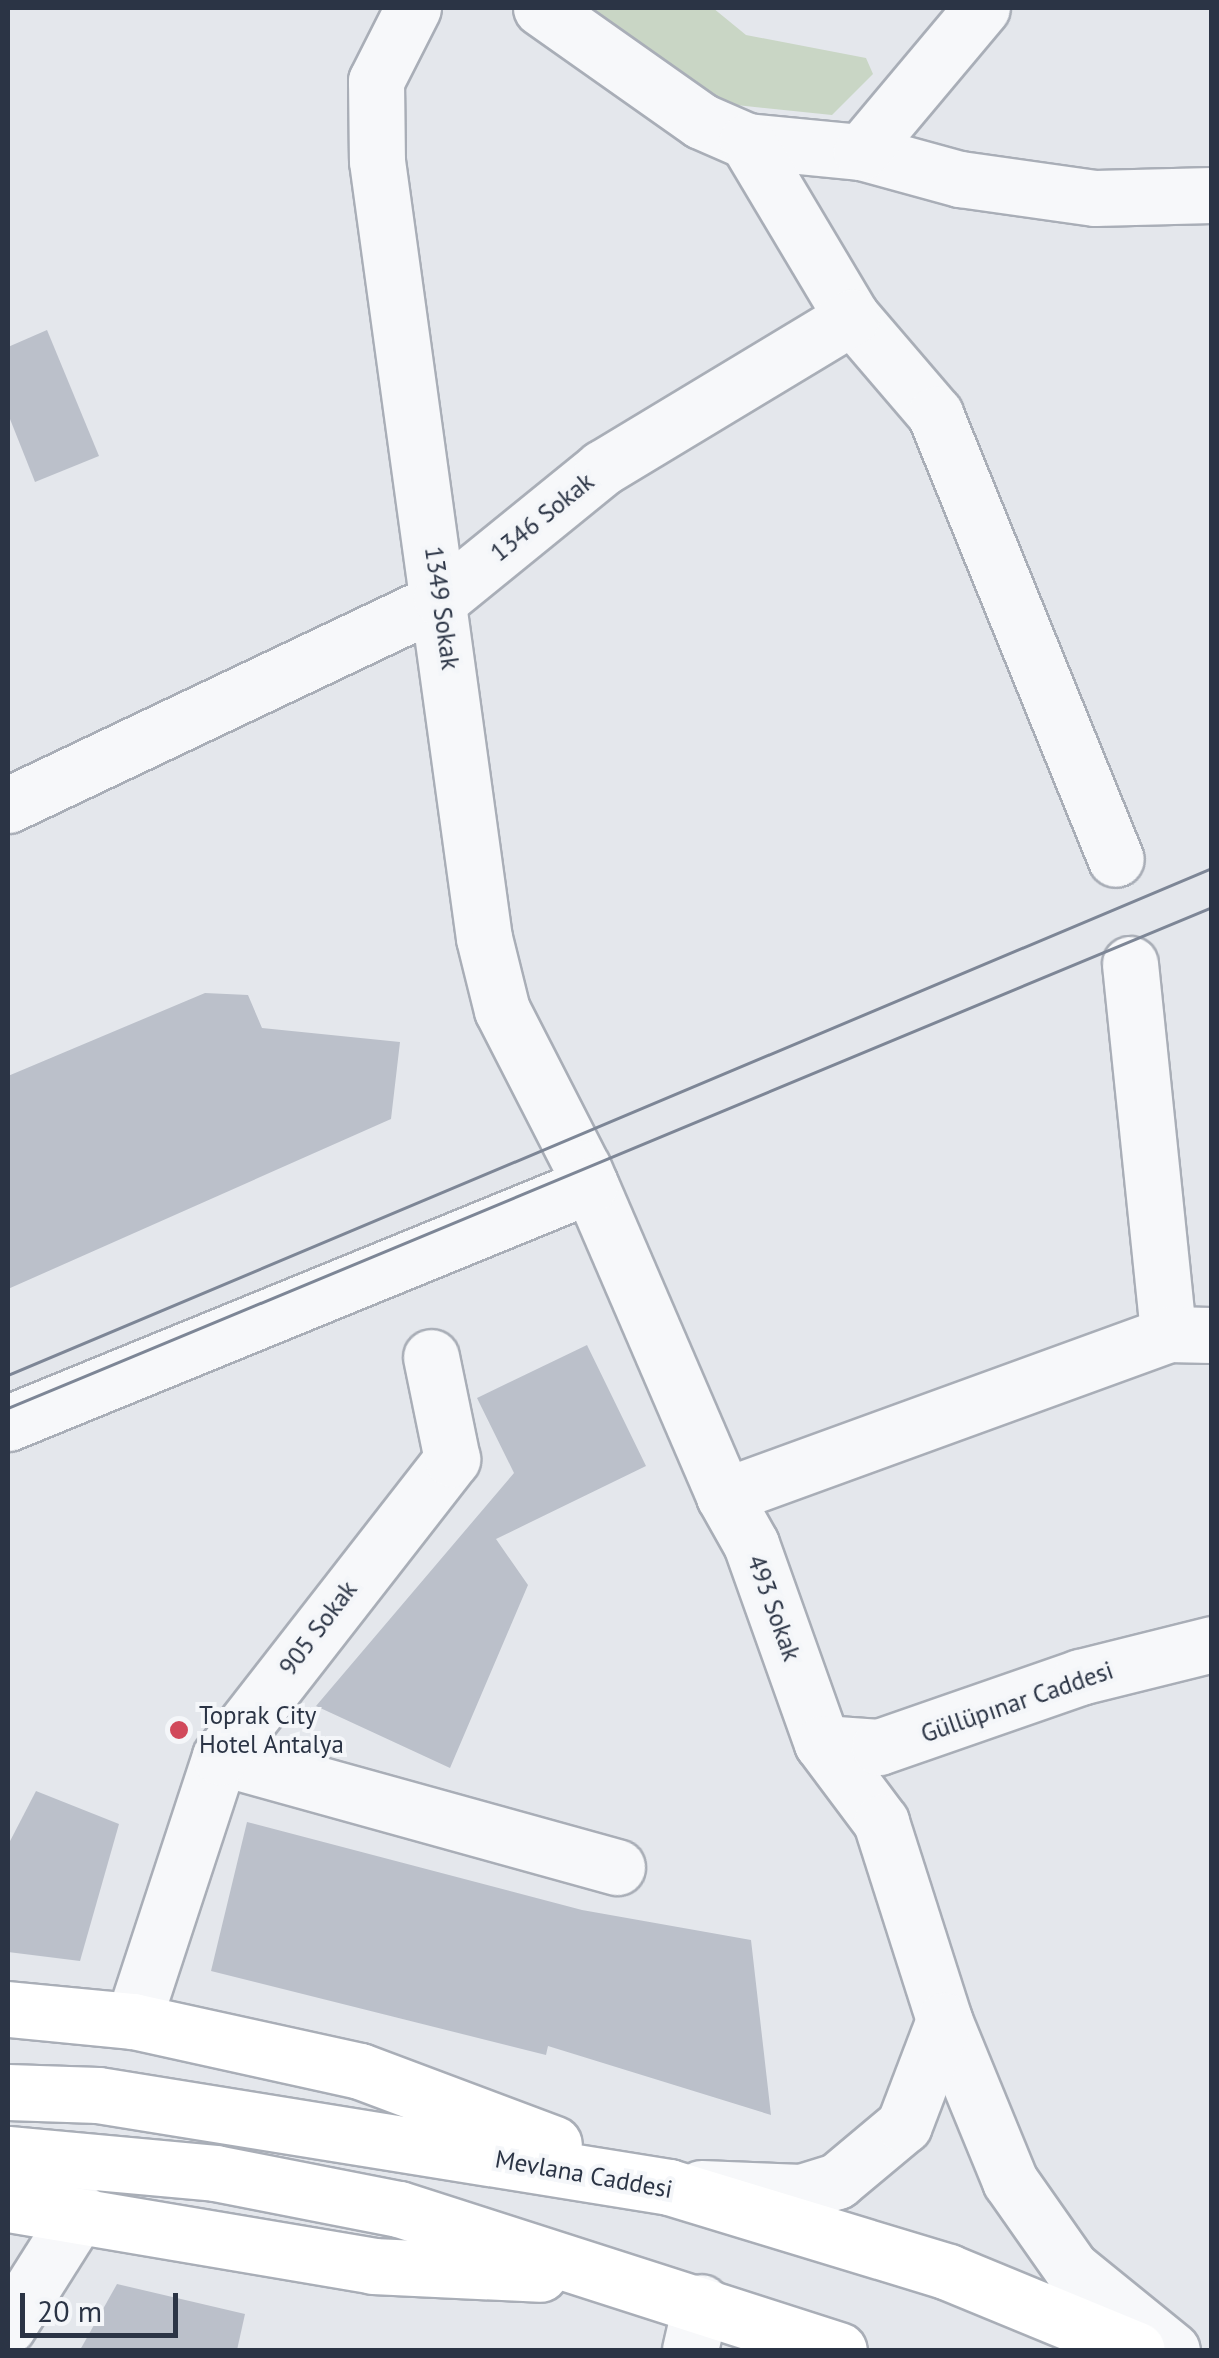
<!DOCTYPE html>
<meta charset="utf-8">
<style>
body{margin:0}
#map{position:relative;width:1219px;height:2358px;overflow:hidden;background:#e4e7ec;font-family:"PT Sans",sans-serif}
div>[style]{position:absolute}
.green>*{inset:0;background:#c9d6c5}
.building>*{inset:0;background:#bbc0ca}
.roads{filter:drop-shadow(2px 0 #a9aeb7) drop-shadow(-2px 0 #a9aeb7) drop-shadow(0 2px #a9aeb7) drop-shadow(0 -2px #a9aeb7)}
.minor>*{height:55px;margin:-27.5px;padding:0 27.5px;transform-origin:27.5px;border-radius:27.5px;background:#f7f8fa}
.major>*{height:55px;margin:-27.5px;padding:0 27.5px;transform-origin:27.5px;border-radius:27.5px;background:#fff}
.tram>*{height:2.5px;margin:-1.25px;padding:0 1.25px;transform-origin:1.25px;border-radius:1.25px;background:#7d8696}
.dots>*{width:28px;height:28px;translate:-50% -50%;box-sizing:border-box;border:5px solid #f4f6f9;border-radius:50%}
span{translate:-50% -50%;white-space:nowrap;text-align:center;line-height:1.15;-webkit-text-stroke:8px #f4f6f9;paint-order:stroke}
.street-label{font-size:25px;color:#2b3445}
.poi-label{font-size:25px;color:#2b3445}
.left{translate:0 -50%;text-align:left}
.frame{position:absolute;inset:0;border:10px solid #2b3445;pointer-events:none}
.scale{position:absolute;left:20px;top:2293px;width:158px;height:45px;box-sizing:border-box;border:5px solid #2b3445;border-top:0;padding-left:12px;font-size:30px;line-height:35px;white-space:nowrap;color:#2b3445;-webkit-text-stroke:8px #f4f6f9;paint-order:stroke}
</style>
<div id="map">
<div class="green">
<i style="clip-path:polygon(584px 8px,713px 8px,746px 35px,866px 58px,873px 74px,832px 115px,727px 104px)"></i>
</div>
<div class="building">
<i style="clip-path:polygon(47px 330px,99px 456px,35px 482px,8px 414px,8px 347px)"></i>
<i style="clip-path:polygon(205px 993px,248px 995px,262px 1028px,400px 1042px,391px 1119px,8px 1289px,8px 1076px)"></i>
<i style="clip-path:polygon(587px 1345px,646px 1466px,496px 1539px,528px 1585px,450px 1768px,316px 1706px,514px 1473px,477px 1398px)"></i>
<i style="clip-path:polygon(36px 1791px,119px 1824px,80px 1961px,8px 1952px,8px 1845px)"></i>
<i style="clip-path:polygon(247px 1822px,582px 1910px,751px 1940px,771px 2115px,548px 2046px,546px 2055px,211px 1971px)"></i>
<i style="clip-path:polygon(117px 2284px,245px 2314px,237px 2350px,80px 2350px)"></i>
</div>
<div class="roads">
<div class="minor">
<i style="left:413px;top:8px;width:82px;rotate:116.9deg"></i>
<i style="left:376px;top:81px;width:80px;rotate:89.3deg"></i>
<i style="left:377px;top:161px;width:784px;rotate:82.16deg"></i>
<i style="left:484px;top:938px;width:74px;rotate:76deg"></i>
<i style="left:502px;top:1010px;width:178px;rotate:62.9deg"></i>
<i style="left:583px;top:1168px;width:357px;rotate:66.7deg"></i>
<i style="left:724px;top:1496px;width:55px;rotate:60.6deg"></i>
<i style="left:751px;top:1544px;width:211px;rotate:70.4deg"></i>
<i style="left:822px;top:1743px;width:99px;rotate:53.2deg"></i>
<i style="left:881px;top:1822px;width:208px;rotate:72.3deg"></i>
<i style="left:944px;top:2020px;width:174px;rotate:67.7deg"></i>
<i style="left:1010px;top:2181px;width:106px;rotate:55deg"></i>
<i style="left:1071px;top:2268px;width:130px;rotate:39.1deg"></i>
<i style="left:541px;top:8px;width:196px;rotate:35.2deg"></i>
<i style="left:701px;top:121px;width:50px;rotate:23.5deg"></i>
<i style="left:747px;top:141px;width:115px;rotate:5.5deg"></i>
<i style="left:861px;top:152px;width:103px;rotate:15.3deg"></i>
<i style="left:960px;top:179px;width:136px;rotate:8deg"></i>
<i style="left:1095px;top:198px;width:117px;rotate:-1.5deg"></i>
<i style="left:747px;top:141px;width:205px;rotate:59.2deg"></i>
<i style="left:852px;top:317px;width:128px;rotate:49.4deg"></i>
<i style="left:935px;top:414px;width:480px;rotate:67.9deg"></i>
<i style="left:861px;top:152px;width:188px;rotate:-50deg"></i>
<i style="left:8px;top:805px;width:480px;rotate:-25.4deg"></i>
<i style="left:441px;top:599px;width:208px;rotate:-39.1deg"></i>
<i style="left:602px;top:468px;width:292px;rotate:-31.1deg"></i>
<i style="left:1130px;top:964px;width:372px;rotate:84.1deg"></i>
<i style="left:8px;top:1423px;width:629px;rotate:-22.24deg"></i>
<i style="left:724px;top:1496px;width:473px;rotate:-20deg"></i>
<i style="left:1168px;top:1334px;width:44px;rotate:1.3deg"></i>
<i style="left:822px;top:1743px;width:57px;rotate:4deg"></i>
<i style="left:879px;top:1747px;width:213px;rotate:-19.2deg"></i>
<i style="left:1080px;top:1677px;width:136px;rotate:-14deg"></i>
<i style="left:220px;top:1757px;width:412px;rotate:15.5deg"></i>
<i style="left:133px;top:2021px;width:278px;rotate:-71.8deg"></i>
<i style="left:220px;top:1757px;width:378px;rotate:-52.1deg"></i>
<i style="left:452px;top:1459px;width:104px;rotate:-101.6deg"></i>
<i style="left:701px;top:2188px;width:100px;rotate:2.3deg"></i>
<i style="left:801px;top:2192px;width:38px;rotate:-17deg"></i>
<i style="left:837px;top:2181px;width:87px;rotate:-39.9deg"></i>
<i style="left:904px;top:2125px;width:112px;rotate:-69.1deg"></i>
<i style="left:8px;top:2326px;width:135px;rotate:-57.7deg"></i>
<i style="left:690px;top:2350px;width:49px;rotate:-77.1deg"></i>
</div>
<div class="major">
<i style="left:8px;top:2009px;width:126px;rotate:5.5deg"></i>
<i style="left:133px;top:2021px;width:232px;rotate:12.4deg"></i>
<i style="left:360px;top:2071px;width:207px;rotate:20.6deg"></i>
<i style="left:8px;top:2092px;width:90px;rotate:1.9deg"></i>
<i style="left:98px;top:2095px;width:578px;rotate:9.15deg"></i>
<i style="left:669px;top:2187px;width:292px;rotate:16.9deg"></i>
<i style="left:948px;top:2272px;width:204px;rotate:22.4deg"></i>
<i style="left:8px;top:2154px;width:208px;rotate:5.2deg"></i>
<i style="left:215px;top:2173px;width:187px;rotate:11.1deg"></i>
<i style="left:399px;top:2209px;width:462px;rotate:17.8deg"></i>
<i style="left:8px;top:2204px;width:370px;rotate:9.6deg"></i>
<i style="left:373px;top:2266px;width:167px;rotate:2.7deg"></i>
</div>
</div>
<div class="tram">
<i style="left:8px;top:1375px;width:1306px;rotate:-22.84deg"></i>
<i style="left:8px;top:1408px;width:1304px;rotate:-22.59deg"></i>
</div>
<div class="dots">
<i style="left:179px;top:1730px;background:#d1495b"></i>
</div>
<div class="street-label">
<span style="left:542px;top:517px;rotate:-39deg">1346 Sokak</span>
<span style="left:442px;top:608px;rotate:82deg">1349 Sokak</span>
<span style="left:774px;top:1608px;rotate:70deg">493 Sokak</span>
<span style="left:318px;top:1628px;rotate:-53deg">905 Sokak</span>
<span style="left:1017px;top:1702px;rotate:-19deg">Güllüpınar Caddesi</span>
<span style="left:584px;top:2174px;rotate:10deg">Mevlana Caddesi</span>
</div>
<div class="poi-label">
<span class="left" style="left:199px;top:1730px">Toprak City<br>Hotel Antalya</span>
</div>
<div class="frame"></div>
<div class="scale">20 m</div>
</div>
